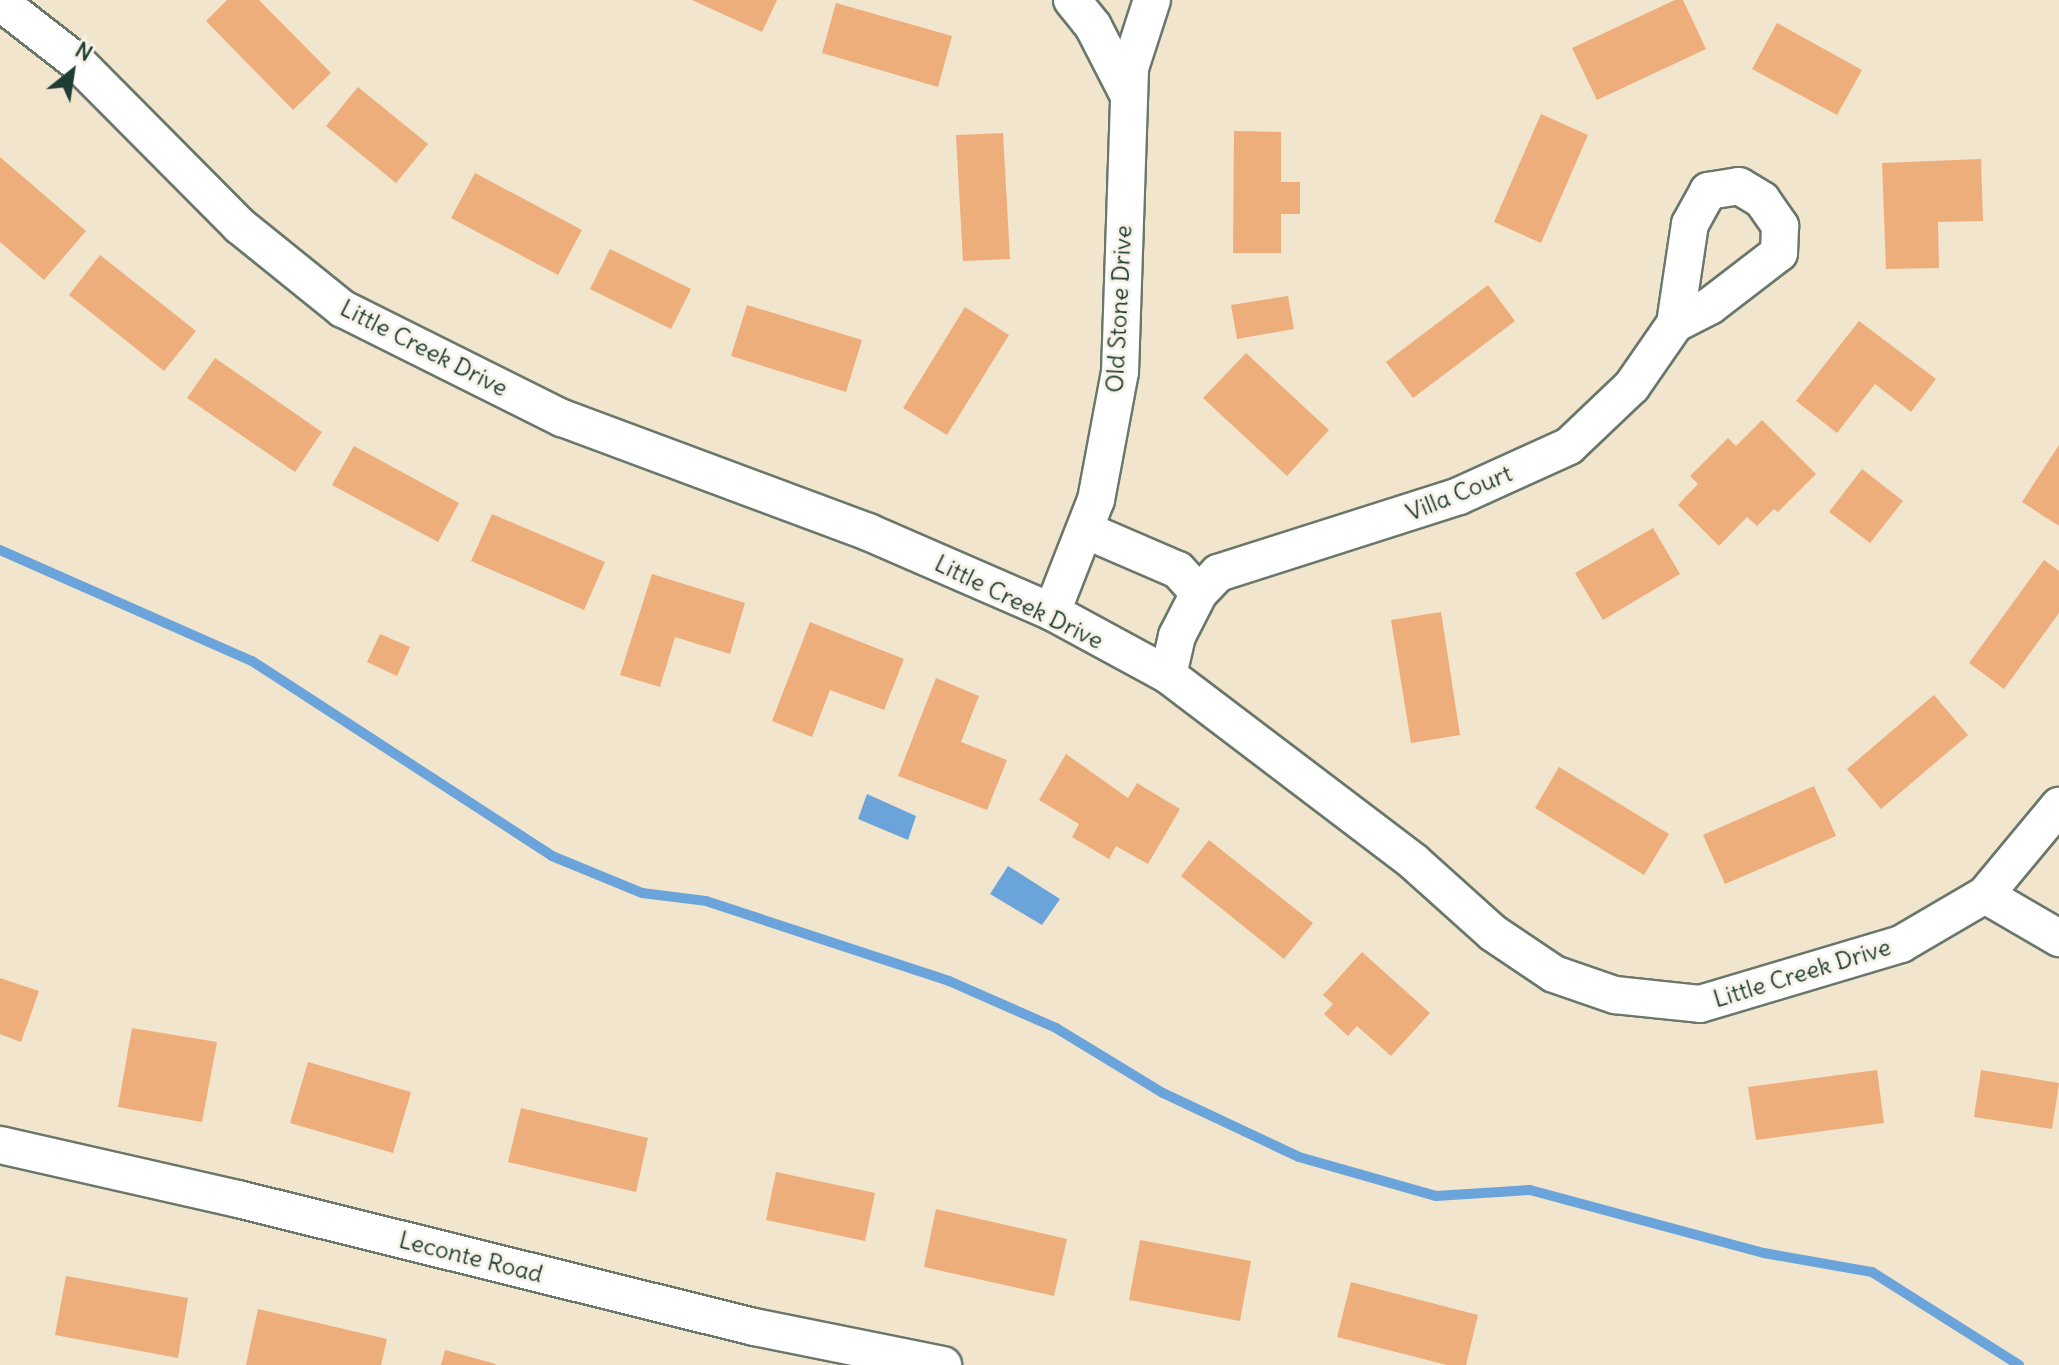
<!DOCTYPE html>
<style>
body{margin:0}
#map{position:relative;width:2059px;height:1365px;overflow:hidden;background:#f2e5cd;font-family:Delius,sans-serif}
div>[style]{position:absolute}
.water>*{inset:0;background:#6aa4da}
.stream>*{height:10px;margin:-5px;padding:0 5px;transform-origin:5px;border-radius:5px;background:#6aa4da}
.building>*{inset:0;background:#edae7b}
.roads{filter:drop-shadow(2px 0 #69786a) drop-shadow(-2px 0 #69786a) drop-shadow(0 2px #69786a) drop-shadow(0 -2px #69786a)}
.minor>*{height:36px;margin:-18px;padding:0 18px;transform-origin:18px;border-radius:18px;background:#fff}
span{translate:-50% -50%;white-space:nowrap;text-align:center;line-height:1.15;-webkit-text-stroke:6px #f7f3e8;paint-order:stroke}
.street-label{font-size:24px;color:#1f3d34}
.north{position:absolute;left:32px;top:32px;width:80px;height:80px;-webkit-text-stroke:6px #f7f3e8;paint-order:stroke;rotate:30deg;font-size:22px;font-weight:700;line-height:32px;text-align:center;color:#1f3d34}
.north::after{content:'';display:block;margin:auto;width:28px;height:36px;background:#1f3d34;clip-path:polygon(50% 0,100% 100%,50% 72%,0 100%)}
</style>
<div id="map">
<div class="water">
<i style="clip-path:polygon(867px 794px,916px 816px,908px 840px,858px 819px)"></i>
<i style="clip-path:polygon(1008px 866px,1060px 899px,1042px 925px,990px 894px)"></i>
</div>
<div class="stream">
<i style="left:0;top:550px;width:275px;rotate:23.8deg"></i>
<i style="left:252px;top:661px;width:358px;rotate:33deg"></i>
<i style="left:552px;top:856px;width:97px;rotate:22.3deg"></i>
<i style="left:642px;top:893px;width:64px;rotate:7.1deg"></i>
<i style="left:706px;top:901px;width:256px;rotate:18.2deg"></i>
<i style="left:949px;top:981px;width:117px;rotate:23.7deg"></i>
<i style="left:1056px;top:1028px;width:125px;rotate:31.3deg"></i>
<i style="left:1163px;top:1093px;width:150px;rotate:25.2deg"></i>
<i style="left:1299px;top:1157px;width:142px;rotate:15.9deg"></i>
<i style="left:1436px;top:1196px;width:94px;rotate:-3.7deg"></i>
<i style="left:1530px;top:1190px;width:242px;rotate:15.1deg"></i>
<i style="left:1764px;top:1253px;width:110px;rotate:10deg"></i>
<i style="left:1872px;top:1272px;width:174px;rotate:32.3deg"></i>
</div>
<div class="building">
<i style="clip-path:polygon(227px 0,259px 0,331px 73px,293px 110px,206px 21px)"></i>
<i style="clip-path:polygon(692px 0,777px 0,762px 32px)"></i>
<i style="clip-path:polygon(1675px 0,1683px 0,1706px 49px,1597px 100px,1572px 48px)"></i>
<i style="clip-path:polygon(836px 3px,952px 36px,938px 87px,822px 53px)"></i>
<i style="clip-path:polygon(1777px 23px,1862px 70px,1837px 115px,1752px 69px)"></i>
<i style="clip-path:polygon(358px 87px,428px 144px,396px 183px,326px 126px)"></i>
<i style="clip-path:polygon(1541px 114px,1588px 135px,1541px 243px,1494px 222px)"></i>
<i style="clip-path:polygon(1234px 131px,1281px 132px,1281px 182px,1300px 182px,1300px 214px,1281px 214px,1281px 253px,1233px 253px)"></i>
<i style="clip-path:polygon(1003px 133px,1010px 259px,963px 261px,956px 135px)"></i>
<i style="clip-path:polygon(0 157px,86px 231px,44px 280px,0 242px)"></i>
<i style="clip-path:polygon(1981px 159px,1983px 221px,1938px 222px,1939px 268px,1886px 269px,1882px 163px)"></i>
<i style="clip-path:polygon(475px 173px,582px 230px,558px 275px,451px 218px)"></i>
<i style="clip-path:polygon(610px 249px,691px 289px,671px 329px,590px 289px)"></i>
<i style="clip-path:polygon(100px 255px,196px 331px,164px 371px,69px 295px)"></i>
<i style="clip-path:polygon(1488px 285px,1515px 321px,1413px 398px,1386px 362px)"></i>
<i style="clip-path:polygon(1288px 296px,1294px 329px,1237px 339px,1231px 305px)"></i>
<i style="clip-path:polygon(747px 305px,862px 340px,846px 392px,731px 356px)"></i>
<i style="clip-path:polygon(965px 307px,1009px 335px,947px 435px,903px 408px)"></i>
<i style="clip-path:polygon(1859px 321px,1936px 379px,1911px 412px,1875px 384px,1837px 433px,1796px 401px)"></i>
<i style="clip-path:polygon(1246px 353px,1329px 430px,1287px 476px,1203px 398px)"></i>
<i style="clip-path:polygon(215px 358px,322px 432px,295px 472px,187px 398px)"></i>
<i style="clip-path:polygon(1762px 420px,1816px 474px,1778px 512px,1774px 509px,1757px 526px,1747px 517px,1719px 546px,1678px 505px,1698px 484px,1690px 476px,1728px 438px,1736px 446px)"></i>
<i style="clip-path:polygon(2059px 445px,2059px 526px,2022px 502px)"></i>
<i style="clip-path:polygon(354px 446px,459px 503px,438px 542px,332px 485px)"></i>
<i style="clip-path:polygon(1862px 469px,1903px 501px,1870px 543px,1829px 512px)"></i>
<i style="clip-path:polygon(492px 514px,605px 562px,584px 610px,471px 561px)"></i>
<i style="clip-path:polygon(1653px 528px,1680px 574px,1603px 620px,1575px 573px)"></i>
<i style="clip-path:polygon(2044px 560px,2059px 571px,2059px 613px,2004px 689px,1969px 663px)"></i>
<i style="clip-path:polygon(652px 574px,745px 603px,730px 654px,675px 637px,660px 687px,620px 675px)"></i>
<i style="clip-path:polygon(1441px 612px,1460px 735px,1411px 743px,1391px 620px)"></i>
<i style="clip-path:polygon(810px 622px,904px 659px,884px 710px,830px 690px,812px 737px,772px 721px)"></i>
<i style="clip-path:polygon(380px 634px,410px 647px,397px 676px,367px 662px)"></i>
<i style="clip-path:polygon(936px 678px,979px 696px,961px 742px,1007px 760px,987px 810px,898px 776px)"></i>
<i style="clip-path:polygon(1934px 695px,1968px 735px,1881px 809px,1847px 769px)"></i>
<i style="clip-path:polygon(1066px 754px,1128px 798px,1137px 783px,1180px 809px,1148px 864px,1116px 846px,1109px 859px,1072px 837px,1079px 824px,1039px 800px)"></i>
<i style="clip-path:polygon(1559px 767px,1669px 834px,1644px 875px,1535px 808px)"></i>
<i style="clip-path:polygon(1814px 786px,1836px 836px,1725px 884px,1703px 835px)"></i>
<i style="clip-path:polygon(1209px 840px,1313px 923px,1284px 959px,1181px 876px)"></i>
<i style="clip-path:polygon(1362px 952px,1430px 1013px,1391px 1056px,1357px 1026px,1348px 1036px,1324px 1014px,1333px 1004px,1323px 995px)"></i>
<i style="clip-path:polygon(0 978px,39px 991px,21px 1042px,0 1034px)"></i>
<i style="clip-path:polygon(132px 1028px,217px 1042px,202px 1122px,118px 1107px)"></i>
<i style="clip-path:polygon(308px 1062px,411px 1092px,393px 1153px,290px 1123px)"></i>
<i style="clip-path:polygon(1877px 1070px,1884px 1123px,1756px 1140px,1748px 1087px)"></i>
<i style="clip-path:polygon(1981px 1070px,2059px 1083px,2052px 1129px,1974px 1117px)"></i>
<i style="clip-path:polygon(521px 1108px,648px 1138px,636px 1192px,508px 1162px)"></i>
<i style="clip-path:polygon(776px 1172px,875px 1193px,865px 1241px,766px 1220px)"></i>
<i style="clip-path:polygon(936px 1209px,1067px 1239px,1054px 1296px,924px 1267px)"></i>
<i style="clip-path:polygon(1140px 1240px,1251px 1261px,1240px 1321px,1129px 1300px)"></i>
<i style="clip-path:polygon(66px 1276px,188px 1298px,178px 1358px,55px 1335px)"></i>
<i style="clip-path:polygon(1351px 1282px,1478px 1315px,1466px 1365px,1447px 1365px,1337px 1337px)"></i>
<i style="clip-path:polygon(258px 1309px,387px 1339px,381px 1365px,246px 1365px)"></i>
<i style="clip-path:polygon(445px 1350px,496px 1364px,495px 1365px,441px 1365px)"></i>
</div>
<div class="roads">
<div class="minor">
<i style="left:1072px;top:0;width:33px;rotate:51deg"></i>
<i style="left:1093px;top:26px;width:79px;rotate:62.8deg"></i>
<i style="left:0;top:2px;width:98px;rotate:37.9deg"></i>
<i style="left:77px;top:62px;width:231px;rotate:45.2deg"></i>
<i style="left:240px;top:226px;width:132px;rotate:38.9deg"></i>
<i style="left:343px;top:309px;width:245px;rotate:26.5deg"></i>
<i style="left:562px;top:418px;width:327px;rotate:20.4deg"></i>
<i style="left:868px;top:532px;width:201px;rotate:23.5deg"></i>
<i style="left:1052px;top:612px;width:132px;rotate:28.5deg"></i>
<i style="left:1168px;top:675px;width:309px;rotate:37.2deg"></i>
<i style="left:1414px;top:862px;width:106px;rotate:41.9deg"></i>
<i style="left:1493px;top:933px;width:73px;rotate:33.9deg"></i>
<i style="left:1554px;top:974px;width:65px;rotate:19deg"></i>
<i style="left:1615px;top:995px;width:85px;rotate:6deg"></i>
<i style="left:1700px;top:1004px;width:210px;rotate:-16.6deg"></i>
<i style="left:1901px;top:944px;width:97px;rotate:-30.3deg"></i>
<i style="left:1985px;top:895px;width:86px;rotate:30.2deg"></i>
<i style="left:1739px;top:186px;width:27px;rotate:31deg"></i>
<i style="left:1762px;top:200px;width:32px;rotate:55deg"></i>
<i style="left:1780px;top:226px;width:27px;rotate:92deg"></i>
<i style="left:1779px;top:253px;width:87px;rotate:142.5deg"></i>
<i style="left:1710px;top:306px;width:39px;rotate:153deg"></i>
<i style="left:1675px;top:324px;width:101px;rotate:-81.5deg"></i>
<i style="left:1690px;top:224px;width:38px;rotate:-61deg"></i>
<i style="left:1708px;top:191px;width:31px;rotate:-9deg"></i>
<i style="left:1085px;top:530px;width:101px;rotate:23.3deg"></i>
<i style="left:1178px;top:570px;width:31px;rotate:48deg"></i>
<i style="left:1052px;top:612px;width:120px;rotate:-68.6deg"></i>
<i style="left:1096px;top:500px;width:130px;rotate:-79.4deg"></i>
<i style="left:1120px;top:372px;width:304px;rotate:-88.1deg"></i>
<i style="left:1130px;top:68px;width:71px;rotate:-72.1deg"></i>
<i style="left:1168px;top:675px;width:40px;rotate:-77deg"></i>
<i style="left:1177px;top:636px;width:48px;rotate:-62.9deg"></i>
<i style="left:1199px;top:593px;width:28px;rotate:-46deg"></i>
<i style="left:1218px;top:573px;width:253px;rotate:-17.7deg"></i>
<i style="left:1459px;top:496px;width:121px;rotate:-24.4deg"></i>
<i style="left:1569px;top:446px;width:87px;rotate:-43.6deg"></i>
<i style="left:1632px;top:386px;width:75px;rotate:-55.3deg"></i>
<i style="left:1985px;top:895px;width:116px;rotate:-50.3deg"></i>
<i style="left:0;top:1145px;width:244px;rotate:12.8deg"></i>
<i style="left:238px;top:1199px;width:532px;rotate:13.93deg"></i>
<i style="left:754px;top:1327px;width:193px;rotate:11.4deg"></i>
</div>
</div>
<div class="street-label">
<span style="left:1119px;top:309px;rotate:-87deg">Old Stone Drive</span>
<span style="left:424px;top:348px;rotate:27deg">Little Creek Drive</span>
<span style="left:1459px;top:493px;rotate:-22deg">Villa Court</span>
<span style="left:1019px;top:602px;rotate:26deg">Little Creek Drive</span>
<span style="left:1802px;top:973px;rotate:-17deg">Little Creek Drive</span>
<span style="left:471px;top:1257px;rotate:14deg">Leconte Road</span>
</div>
<div class="north">N</div>
</div>
